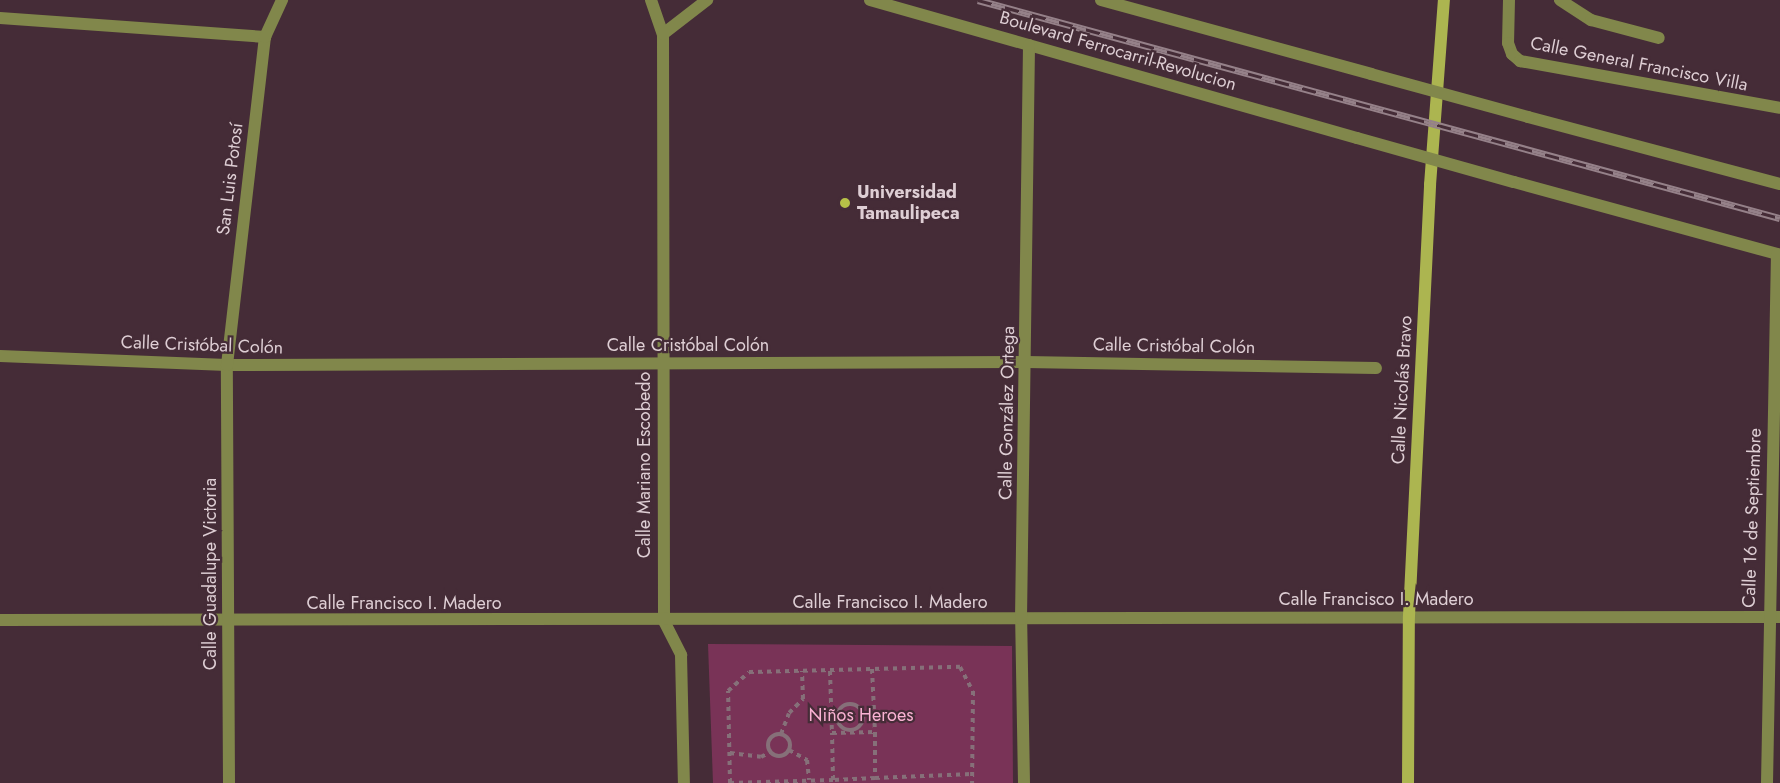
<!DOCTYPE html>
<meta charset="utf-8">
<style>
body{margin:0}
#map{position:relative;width:1780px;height:783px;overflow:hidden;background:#452c37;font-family:Jost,sans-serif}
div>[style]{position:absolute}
.green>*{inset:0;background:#793357}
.path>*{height:4px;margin-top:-2px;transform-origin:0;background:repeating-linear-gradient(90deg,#867079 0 4.5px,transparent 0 9px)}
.path>.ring{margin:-2px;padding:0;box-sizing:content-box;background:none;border:4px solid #867079;border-radius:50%}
.lane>*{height:12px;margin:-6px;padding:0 6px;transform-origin:6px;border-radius:6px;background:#81874b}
.street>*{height:12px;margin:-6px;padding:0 6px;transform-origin:6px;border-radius:6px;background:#81874b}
.secondary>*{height:12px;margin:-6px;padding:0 6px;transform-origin:6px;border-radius:6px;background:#acb550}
.rail>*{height:7px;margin-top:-3.5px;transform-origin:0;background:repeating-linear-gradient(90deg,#452c37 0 14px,#958189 0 28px);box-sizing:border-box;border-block:2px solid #958189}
.street-bridge>*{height:12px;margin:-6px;padding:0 6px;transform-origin:6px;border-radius:6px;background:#81874b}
.dots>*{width:16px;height:16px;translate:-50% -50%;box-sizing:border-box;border:3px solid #452c37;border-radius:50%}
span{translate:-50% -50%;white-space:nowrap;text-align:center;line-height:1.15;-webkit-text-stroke:4.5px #452c37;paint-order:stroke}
.street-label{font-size:18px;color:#deced4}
.poi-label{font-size:18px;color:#deced4;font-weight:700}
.left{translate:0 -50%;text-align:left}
.park-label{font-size:18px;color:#fab2d3}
</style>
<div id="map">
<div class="green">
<i style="clip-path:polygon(708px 644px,1012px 646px,1013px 783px,713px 783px)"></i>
</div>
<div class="path">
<i style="left:872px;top:669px;width:63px;rotate:87.3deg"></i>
<i style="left:875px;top:732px;width:46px;rotate:90deg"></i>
<i style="left:875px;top:778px;width:42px;rotate:177.3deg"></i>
<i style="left:833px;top:780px;width:47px;rotate:-91.2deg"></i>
<i style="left:832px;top:733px;width:43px;rotate:-1.3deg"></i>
<i style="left:830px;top:671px;width:62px;rotate:88.2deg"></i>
<i class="ring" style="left:837px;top:704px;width:22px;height:22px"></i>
<i class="ring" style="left:768px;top:734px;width:18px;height:18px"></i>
<i style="left:781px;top:734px;width:22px;rotate:-69deg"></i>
<i style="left:789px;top:713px;width:20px;rotate:-45deg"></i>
<i style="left:803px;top:699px;width:28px;rotate:-92deg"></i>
<i style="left:789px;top:750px;width:21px;rotate:29deg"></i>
<i style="left:807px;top:760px;width:20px;rotate:84deg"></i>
<i style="left:730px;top:753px;width:31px;rotate:7deg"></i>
<i style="left:761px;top:757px;width:10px;rotate:-29deg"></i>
<i style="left:875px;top:778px;width:97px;rotate:-2.4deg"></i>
<i style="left:730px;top:783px;width:92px;rotate:-91.2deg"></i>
<i style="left:728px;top:691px;width:28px;rotate:-42deg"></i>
<i style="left:749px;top:672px;width:211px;rotate:-1.4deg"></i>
<i style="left:960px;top:667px;width:27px;rotate:62deg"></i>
<i style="left:973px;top:691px;width:92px;rotate:90.6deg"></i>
<i style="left:730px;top:783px;width:103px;rotate:-1.7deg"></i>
</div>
<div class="lane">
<i style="left:1560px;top:0;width:37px;rotate:33deg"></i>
<i style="left:1591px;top:20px;width:70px;rotate:14.8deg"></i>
</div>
<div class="street">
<i style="left:651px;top:0;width:36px;rotate:71deg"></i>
<i style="left:663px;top:34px;width:587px;rotate:89.9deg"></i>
<i style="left:664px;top:621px;width:38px;rotate:63deg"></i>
<i style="left:681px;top:655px;width:128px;rotate:88.7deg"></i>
<i style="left:870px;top:0;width:506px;rotate:15.82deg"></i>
<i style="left:1101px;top:0;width:280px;rotate:15.3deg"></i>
<i style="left:1509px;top:0;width:43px;rotate:91.3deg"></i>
<i style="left:1508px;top:43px;width:12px;rotate:70deg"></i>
<i style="left:1512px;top:54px;width:11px;rotate:41deg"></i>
<i style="left:1520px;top:61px;width:264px;rotate:10.2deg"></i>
<i style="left:0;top:18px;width:266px;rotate:4.1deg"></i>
<i style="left:663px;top:34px;width:56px;rotate:-37.7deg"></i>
<i style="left:1528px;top:117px;width:261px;rotate:14.9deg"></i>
<i style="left:1514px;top:182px;width:276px;rotate:15.3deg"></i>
<i style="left:0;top:356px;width:227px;rotate:2.3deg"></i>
<i style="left:227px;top:365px;width:799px;rotate:-0.22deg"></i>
<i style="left:1026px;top:362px;width:350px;rotate:1deg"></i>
<i style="left:0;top:620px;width:1780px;rotate:-0.1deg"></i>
<i style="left:229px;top:783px;width:418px;rotate:-90.3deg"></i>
<i style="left:227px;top:365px;width:330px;rotate:-83.4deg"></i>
<i style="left:265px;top:37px;width:41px;rotate:-65.3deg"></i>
<i style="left:1024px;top:783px;width:164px;rotate:-91deg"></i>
<i style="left:1021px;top:619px;width:574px;rotate:-89.2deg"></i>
<i style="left:1767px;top:783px;width:529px;rotate:-88.92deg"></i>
</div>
<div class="secondary">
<i style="left:1408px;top:783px;width:167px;rotate:-89.7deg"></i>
<i style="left:1409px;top:616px;width:432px;rotate:-87.2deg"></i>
<i style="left:1430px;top:185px;width:186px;rotate:-85.7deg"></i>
</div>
<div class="rail">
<i style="left:978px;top:0;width:831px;rotate:15.21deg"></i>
</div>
<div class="street-bridge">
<i style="left:1371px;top:74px;width:163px;rotate:15.3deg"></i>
<i style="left:1357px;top:138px;width:163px;rotate:15.7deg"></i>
</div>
<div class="dots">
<i style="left:845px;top:203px;background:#b7c148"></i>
</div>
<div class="street-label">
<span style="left:1118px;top:51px;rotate:16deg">Boulevard Ferrocarril-Revolucion</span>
<span style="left:1639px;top:64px;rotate:11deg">Calle General Francisco Villa</span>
<span style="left:230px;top:179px;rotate:-83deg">San Luis Potosí</span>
<span style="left:202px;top:345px;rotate:2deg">Calle Cristóbal Colón</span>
<span style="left:688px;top:345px">Calle Cristóbal Colón</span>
<span style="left:1174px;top:346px;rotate:1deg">Calle Cristóbal Colón</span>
<span style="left:1402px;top:390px;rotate:-87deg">Calle Nicolás Bravo</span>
<span style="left:1007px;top:413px;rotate:-89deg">Calle González Ortega</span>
<span style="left:644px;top:465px;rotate:-90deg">Calle Mariano Escobedo</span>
<span style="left:1752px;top:518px;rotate:-88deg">Calle 16 de Septiembre</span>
<span style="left:210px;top:574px;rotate:-90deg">Calle Guadalupe Victoria</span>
<span style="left:1376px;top:599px">Calle Francisco I. Madero</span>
<span style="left:890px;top:602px">Calle Francisco I. Madero</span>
<span style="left:404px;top:603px">Calle Francisco I. Madero</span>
</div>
<div class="poi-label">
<span class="left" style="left:857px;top:203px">Universidad<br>Tamaulipeca</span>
</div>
<div class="park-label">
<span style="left:861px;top:715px">Niños Heroes</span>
</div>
</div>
